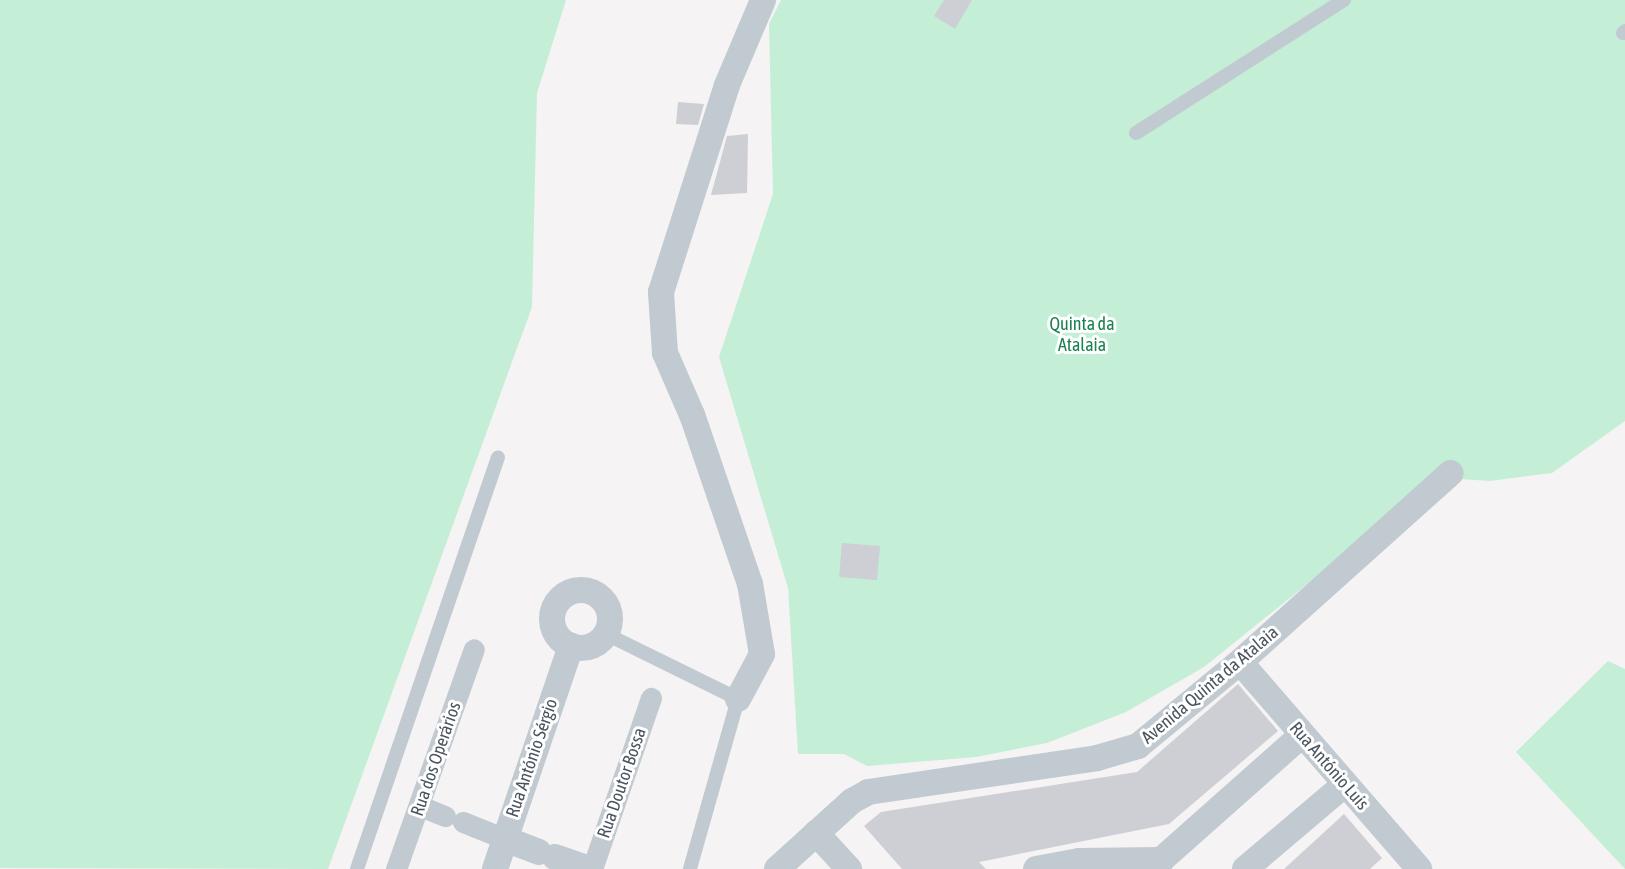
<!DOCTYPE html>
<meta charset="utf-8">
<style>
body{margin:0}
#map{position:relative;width:1625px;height:869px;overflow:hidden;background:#f5f3f3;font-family:"Asap Condensed",sans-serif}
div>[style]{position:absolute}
.green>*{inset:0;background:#c4efd6}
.building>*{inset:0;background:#cdcfd5}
.service>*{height:14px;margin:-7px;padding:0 7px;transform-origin:7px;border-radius:7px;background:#c1c9d1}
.pedestrian>*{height:21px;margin:-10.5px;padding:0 10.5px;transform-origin:10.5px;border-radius:10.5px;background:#c1c9d1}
.minor>*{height:26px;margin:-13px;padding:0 13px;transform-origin:13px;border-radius:13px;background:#c1c9d1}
.minor>.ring{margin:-13px;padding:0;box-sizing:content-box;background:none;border:26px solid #c1c9d1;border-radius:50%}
span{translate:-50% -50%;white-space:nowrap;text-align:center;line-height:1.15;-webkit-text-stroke:6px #fff;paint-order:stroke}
.park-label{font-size:18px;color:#1b8150}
.street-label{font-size:18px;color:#4b5560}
</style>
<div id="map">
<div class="green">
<i style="clip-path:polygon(0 0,566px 0,537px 93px,532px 307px,328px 869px,0 868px)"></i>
<i style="clip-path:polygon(781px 0,1625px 0,1625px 421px,1552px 473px,1490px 481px,1428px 477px,1321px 573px,1204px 667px,1126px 712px,1047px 743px,976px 757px,867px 766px,844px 754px,798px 754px,788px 588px,719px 357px,773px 194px,769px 24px)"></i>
<i style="clip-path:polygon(1608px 661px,1625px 669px,1625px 869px,1516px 752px)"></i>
</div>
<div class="building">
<i style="clip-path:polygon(944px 0,972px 0,955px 29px,934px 16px)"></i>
<i style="clip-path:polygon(678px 102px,704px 104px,698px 125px,676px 124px)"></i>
<i style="clip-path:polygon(748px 134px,747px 193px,711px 195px,727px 136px)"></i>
<i style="clip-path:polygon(842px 543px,880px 546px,877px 580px,839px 577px)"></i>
<i style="clip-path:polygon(1238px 684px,1278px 731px,1169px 824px,979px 862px,986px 869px,902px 869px,864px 826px,881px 812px,1137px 772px)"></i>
<i style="clip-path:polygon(1344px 814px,1382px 858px,1370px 869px,1284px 869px)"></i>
</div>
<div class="service">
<i style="left:1623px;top:33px;width:3px;rotate:-45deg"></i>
<i style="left:1136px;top:133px;width:247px;rotate:-32.6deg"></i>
<i style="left:606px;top:634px;width:147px;rotate:26.2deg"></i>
<i style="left:738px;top:699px;width:177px;rotate:105.8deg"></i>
<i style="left:357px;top:869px;width:435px;rotate:-71.1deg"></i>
</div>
<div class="pedestrian">
<i style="left:420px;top:806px;width:27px;rotate:22deg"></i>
<i style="left:463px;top:822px;width:45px;rotate:22deg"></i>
<i style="left:396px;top:869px;width:233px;rotate:-70.5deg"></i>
<i style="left:592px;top:869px;width:181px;rotate:-71deg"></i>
</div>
<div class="minor">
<i class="ring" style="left:552px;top:590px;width:32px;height:32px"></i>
<i style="left:1240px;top:662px;width:274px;rotate:49.1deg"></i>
<i style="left:738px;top:699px;width:51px;rotate:-61.9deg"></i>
<i style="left:762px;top:654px;width:71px;rotate:-99.7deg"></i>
<i style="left:750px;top:584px;width:179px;rotate:-108.9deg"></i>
<i style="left:692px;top:415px;width:68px;rotate:-113.5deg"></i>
<i style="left:665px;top:353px;width:61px;rotate:-93.8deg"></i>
<i style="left:661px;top:292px;width:217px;rotate:-72.3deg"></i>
<i style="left:727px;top:85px;width:92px;rotate:-67deg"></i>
<i style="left:816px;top:833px;width:49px;rotate:47.5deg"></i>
<i style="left:505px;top:839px;width:36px;rotate:21deg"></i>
<i style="left:555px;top:857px;width:36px;rotate:19deg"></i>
<i style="left:495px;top:869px;width:236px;rotate:-71.2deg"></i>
<i style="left:777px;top:869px;width:101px;rotate:-42.2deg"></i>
<i style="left:852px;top:801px;width:18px;rotate:-29deg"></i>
<i style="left:868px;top:792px;width:232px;rotate:-8.4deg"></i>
<i style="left:1097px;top:758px;width:43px;rotate:-16.3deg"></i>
<i style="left:1138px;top:746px;width:132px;rotate:-39.5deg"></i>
<i style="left:1240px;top:662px;width:283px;rotate:-41.9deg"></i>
<i style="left:1036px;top:869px;width:44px;rotate:-10.5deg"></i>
<i style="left:1079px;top:861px;width:83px;rotate:-0.7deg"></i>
<i style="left:1151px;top:869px;width:202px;rotate:-41.6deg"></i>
<i style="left:1245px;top:869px;width:130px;rotate:-40.3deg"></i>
</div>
<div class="park-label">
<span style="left:1082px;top:335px">Quinta da<br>Atalaia</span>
</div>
<div class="street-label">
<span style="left:1210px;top:685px;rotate:-40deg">Avenida Quinta da Atalaia</span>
<span style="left:532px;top:758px;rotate:-71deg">Rua António Sérgio</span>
<span style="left:436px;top:759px;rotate:-71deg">Rua dos Operários</span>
<span style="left:1329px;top:766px;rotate:49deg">Rua António Luís</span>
<span style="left:622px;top:783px;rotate:-71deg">Rua Doutor Bossa</span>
</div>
</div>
